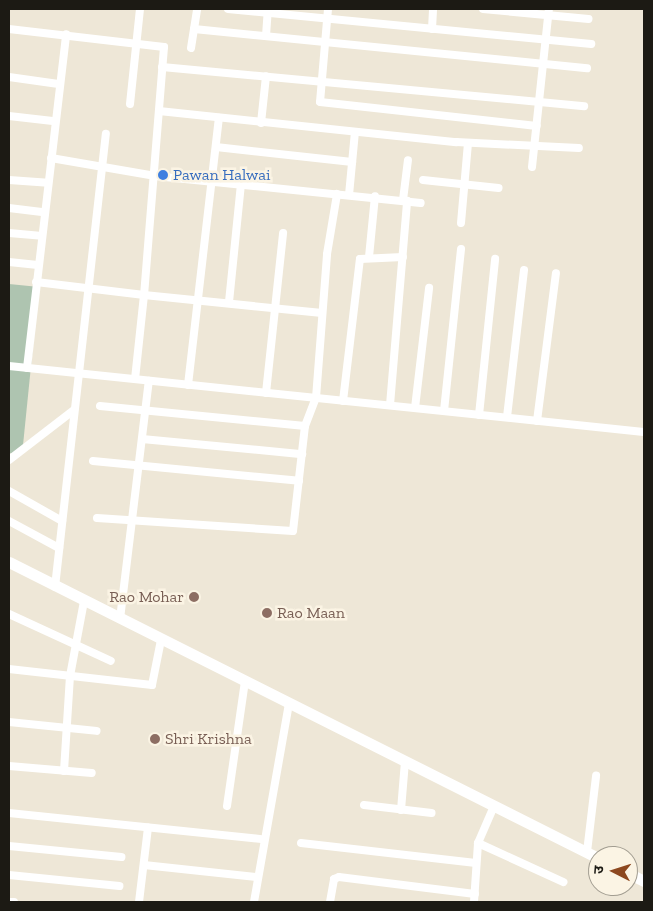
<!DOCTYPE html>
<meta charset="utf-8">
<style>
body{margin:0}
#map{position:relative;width:653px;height:911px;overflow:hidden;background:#eee7d7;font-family:"Zilla Slab","Noto Sans Devanagari",serif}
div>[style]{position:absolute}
.green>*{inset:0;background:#aec4b0}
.street>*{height:8px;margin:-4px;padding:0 4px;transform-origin:4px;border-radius:4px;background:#fff}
.secondary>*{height:11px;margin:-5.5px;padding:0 5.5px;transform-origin:5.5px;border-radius:5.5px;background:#fff}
.dots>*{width:14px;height:14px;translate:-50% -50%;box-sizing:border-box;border:2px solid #fbf4e4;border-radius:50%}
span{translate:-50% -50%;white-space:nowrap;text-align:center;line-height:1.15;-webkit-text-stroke:5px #fbf4e4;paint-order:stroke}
.shop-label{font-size:16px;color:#366cbe}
.left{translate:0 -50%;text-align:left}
.education-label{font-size:16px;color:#785e54}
.right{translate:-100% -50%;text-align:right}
.frame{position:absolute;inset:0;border:10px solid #1c1a14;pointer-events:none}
.north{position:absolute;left:588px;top:846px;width:50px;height:50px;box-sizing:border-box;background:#fbf4e4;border:1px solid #a29d91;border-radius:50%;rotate:275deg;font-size:14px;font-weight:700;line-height:20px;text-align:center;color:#1c1a14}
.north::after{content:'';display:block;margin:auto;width:18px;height:22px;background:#8d481f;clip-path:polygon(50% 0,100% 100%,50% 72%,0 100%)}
</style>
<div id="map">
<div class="green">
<i style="clip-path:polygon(9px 284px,39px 287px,22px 455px,9px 453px)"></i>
</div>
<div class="street">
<i style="left:228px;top:9px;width:365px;rotate:5.5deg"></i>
<i style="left:328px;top:9px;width:93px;rotate:94.9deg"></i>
<i style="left:320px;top:102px;width:218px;rotate:6.3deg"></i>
<i style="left:483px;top:9px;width:106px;rotate:5.4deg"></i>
<i style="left:9px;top:29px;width:156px;rotate:6.6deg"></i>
<i style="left:164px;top:47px;width:249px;rotate:94.6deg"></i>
<i style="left:144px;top:295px;width:179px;rotate:5.8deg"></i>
<i style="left:194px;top:29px;width:395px;rotate:5.7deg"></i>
<i style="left:432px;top:29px;width:20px;rotate:-87deg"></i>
<i style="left:266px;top:36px;width:27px;rotate:-86deg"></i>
<i style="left:191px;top:48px;width:39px;rotate:-81deg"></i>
<i style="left:162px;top:67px;width:424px;rotate:5.3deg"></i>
<i style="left:9px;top:77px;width:50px;rotate:8deg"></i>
<i style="left:130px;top:104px;width:96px;rotate:-84deg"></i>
<i style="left:159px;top:111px;width:299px;rotate:6deg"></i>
<i style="left:456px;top:142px;width:123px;rotate:2.8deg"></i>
<i style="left:9px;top:116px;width:44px;rotate:6.5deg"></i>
<i style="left:261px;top:123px;width:47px;rotate:-83.9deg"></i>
<i style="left:216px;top:147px;width:137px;rotate:6.3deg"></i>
<i style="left:51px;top:158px;width:106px;rotate:9.8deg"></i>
<i style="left:155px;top:176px;width:267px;rotate:5.8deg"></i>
<i style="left:532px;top:167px;width:159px;rotate:-83.9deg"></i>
<i style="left:9px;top:180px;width:39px;rotate:4deg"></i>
<i style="left:423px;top:180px;width:76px;rotate:6deg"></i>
<i style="left:349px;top:195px;width:63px;rotate:-84.6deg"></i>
<i style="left:403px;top:200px;width:40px;rotate:-82.9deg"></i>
<i style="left:9px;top:208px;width:35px;rotate:7deg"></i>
<i style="left:461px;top:223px;width:80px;rotate:-85deg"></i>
<i style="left:9px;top:233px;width:33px;rotate:5deg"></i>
<i style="left:369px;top:257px;width:61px;rotate:-84.4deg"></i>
<i style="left:9px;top:262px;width:29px;rotate:6deg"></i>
<i style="left:36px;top:282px;width:109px;rotate:6.9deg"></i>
<i style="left:144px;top:295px;width:84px;rotate:96.1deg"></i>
<i style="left:229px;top:302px;width:119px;rotate:-84.2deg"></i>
<i style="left:9px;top:366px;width:638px;rotate:5.93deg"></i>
<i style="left:27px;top:368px;width:336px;rotate:-83.3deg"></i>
<i style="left:188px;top:385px;width:269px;rotate:-83.4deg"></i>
<i style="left:266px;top:393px;width:161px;rotate:-83.9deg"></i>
<i style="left:343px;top:401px;width:143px;rotate:-83.2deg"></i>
<i style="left:360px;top:259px;width:43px;rotate:-2.7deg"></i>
<i style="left:390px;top:405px;width:205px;rotate:-85.2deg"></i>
<i style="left:100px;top:406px;width:206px;rotate:5.6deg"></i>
<i style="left:415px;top:408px;width:121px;rotate:-83.3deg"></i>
<i style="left:444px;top:411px;width:163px;rotate:-84deg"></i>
<i style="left:479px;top:415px;width:157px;rotate:-84.1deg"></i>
<i style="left:507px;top:417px;width:148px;rotate:-83.4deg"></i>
<i style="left:537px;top:421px;width:149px;rotate:-82.7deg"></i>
<i style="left:142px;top:439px;width:161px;rotate:5.4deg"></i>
<i style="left:9px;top:460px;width:82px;rotate:-37.6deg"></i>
<i style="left:93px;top:461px;width:207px;rotate:5.5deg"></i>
<i style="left:9px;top:491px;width:61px;rotate:29.5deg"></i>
<i style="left:97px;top:518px;width:196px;rotate:3.8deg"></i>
<i style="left:293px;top:531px;width:106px;rotate:-83.5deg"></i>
<i style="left:305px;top:426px;width:30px;rotate:-69deg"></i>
<i style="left:316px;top:398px;width:144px;rotate:-85.6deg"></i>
<i style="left:327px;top:254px;width:61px;rotate:-80.5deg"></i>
<i style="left:9px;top:521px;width:57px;rotate:28.4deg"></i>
<i style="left:55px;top:587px;width:456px;rotate:-83.6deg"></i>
<i style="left:9px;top:614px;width:112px;rotate:24.7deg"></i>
<i style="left:120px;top:619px;width:240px;rotate:-83.1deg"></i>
<i style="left:9px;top:669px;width:144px;rotate:6.4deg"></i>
<i style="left:152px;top:685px;width:46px;rotate:-78.7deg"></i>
<i style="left:9px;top:722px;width:88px;rotate:5.8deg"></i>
<i style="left:9px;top:766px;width:83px;rotate:4.8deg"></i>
<i style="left:64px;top:771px;width:95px;rotate:-86.4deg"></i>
<i style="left:70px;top:676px;width:76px;rotate:-79.4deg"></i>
<i style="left:364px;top:805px;width:68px;rotate:6.7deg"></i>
<i style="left:227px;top:806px;width:126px;rotate:-81.8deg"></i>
<i style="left:401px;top:810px;width:49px;rotate:-85.3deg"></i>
<i style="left:9px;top:813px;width:254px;rotate:5.9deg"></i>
<i style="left:301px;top:843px;width:176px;rotate:6.5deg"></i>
<i style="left:478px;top:843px;width:94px;rotate:24.6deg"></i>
<i style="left:9px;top:846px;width:113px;rotate:5.6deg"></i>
<i style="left:587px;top:852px;width:77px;rotate:-83.2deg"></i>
<i style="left:144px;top:865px;width:114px;rotate:6.1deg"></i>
<i style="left:9px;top:875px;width:111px;rotate:5.7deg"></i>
<i style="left:9px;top:902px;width:5px"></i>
<i style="left:139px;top:902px;width:75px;rotate:-83.1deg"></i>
<i style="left:254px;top:902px;width:202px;rotate:-80deg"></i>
<i style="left:330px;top:902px;width:23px;rotate:-80deg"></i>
<i style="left:334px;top:879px;width:5px;rotate:-22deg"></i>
<i style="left:339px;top:877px;width:137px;rotate:7.1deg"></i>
<i style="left:474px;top:902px;width:59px;rotate:-86.1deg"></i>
<i style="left:478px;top:843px;width:40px;rotate:-66.6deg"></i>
</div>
<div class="secondary">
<i style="left:9px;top:562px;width:659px;rotate:26.68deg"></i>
<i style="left:628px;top:873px;width:18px;rotate:27deg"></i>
</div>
<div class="dots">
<i style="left:163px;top:175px;background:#3f7fe0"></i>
<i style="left:194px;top:597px;background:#8d6e63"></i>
<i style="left:267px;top:613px;background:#8d6e63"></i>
<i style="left:155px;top:739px;background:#8d6e63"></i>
</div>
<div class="shop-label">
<span class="left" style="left:173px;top:175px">Pawan Halwai</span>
</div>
<div class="education-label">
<span class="right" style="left:184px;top:597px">Rao Mohar</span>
<span class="left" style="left:277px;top:613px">Rao Maan</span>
<span class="left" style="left:165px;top:739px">Shri Krishna</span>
</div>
<div class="frame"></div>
<div class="north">उ</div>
</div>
